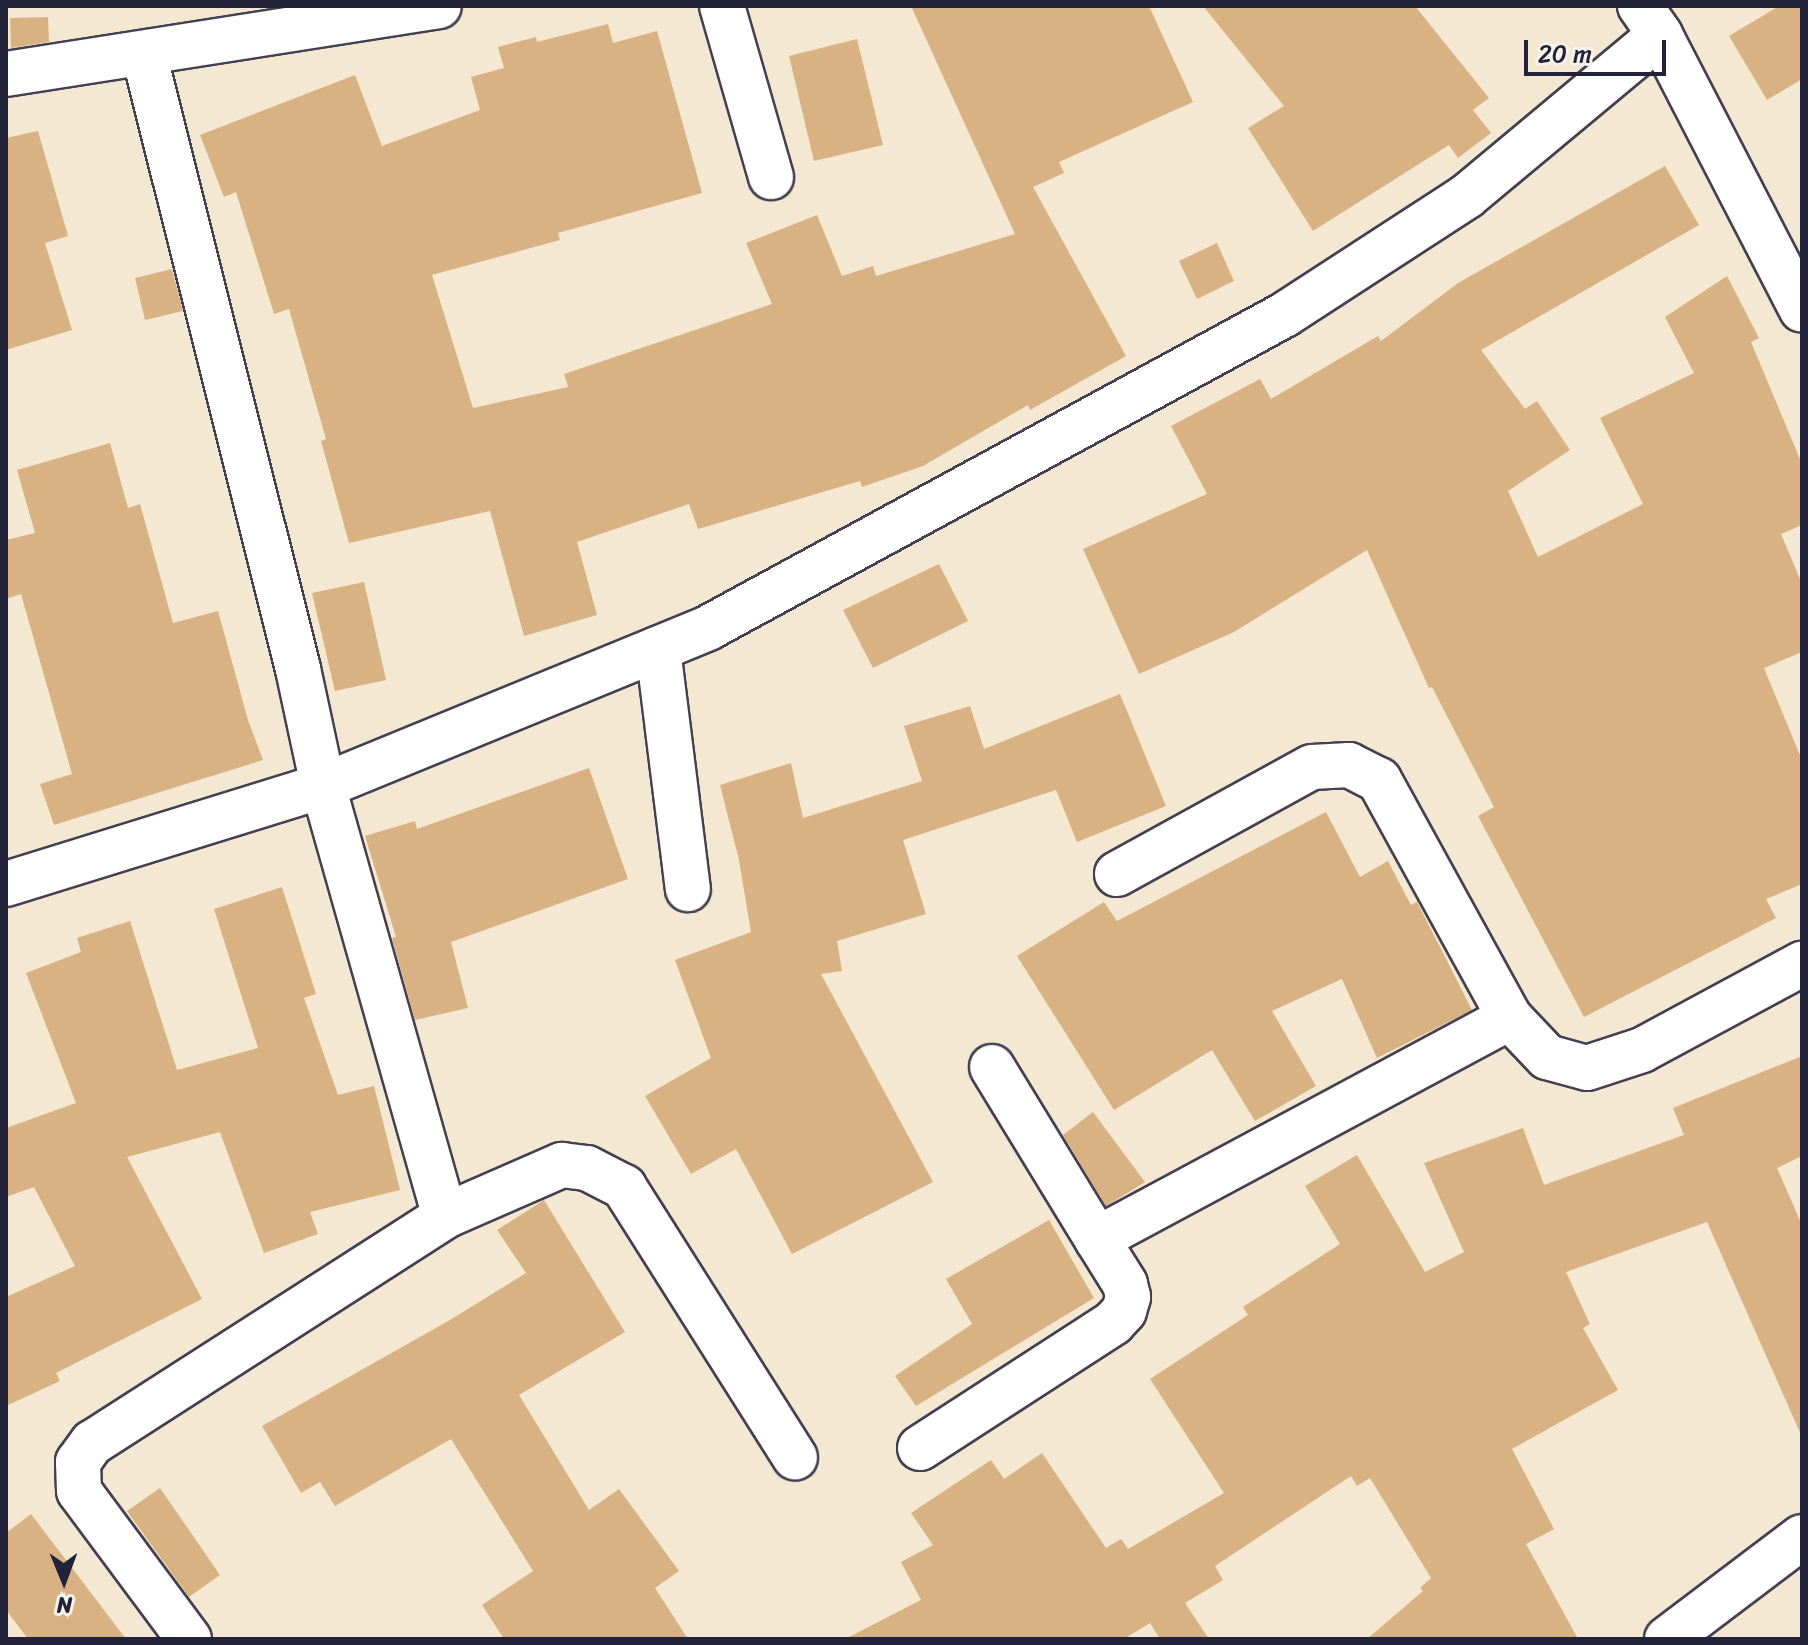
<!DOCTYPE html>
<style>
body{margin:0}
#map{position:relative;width:1808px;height:1645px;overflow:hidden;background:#f4e8d2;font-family:Sriracha,sans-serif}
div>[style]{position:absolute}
.building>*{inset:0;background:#d9b283}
.roads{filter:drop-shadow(2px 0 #424052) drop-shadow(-2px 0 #424052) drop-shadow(0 2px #424052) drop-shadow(0 -2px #424052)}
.minor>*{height:44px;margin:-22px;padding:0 22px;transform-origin:22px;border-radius:22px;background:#fff}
span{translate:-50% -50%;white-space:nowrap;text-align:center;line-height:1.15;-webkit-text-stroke:7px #f7f3e8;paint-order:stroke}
.frame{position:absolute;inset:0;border:8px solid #22223b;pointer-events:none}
.north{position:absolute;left:24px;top:1541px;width:80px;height:80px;-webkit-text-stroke:6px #f7f3e8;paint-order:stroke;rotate:179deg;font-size:22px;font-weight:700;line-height:32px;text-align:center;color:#22223b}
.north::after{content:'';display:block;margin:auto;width:28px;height:36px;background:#22223b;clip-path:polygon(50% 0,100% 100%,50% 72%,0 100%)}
.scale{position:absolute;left:1524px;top:40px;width:142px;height:36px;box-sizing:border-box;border:4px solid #22223b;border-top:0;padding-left:10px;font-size:24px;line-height:28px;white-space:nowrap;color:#22223b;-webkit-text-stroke:6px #f7f3e8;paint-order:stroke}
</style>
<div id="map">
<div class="building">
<i style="clip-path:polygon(911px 6px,1149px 6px,1193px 102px,1059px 162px,1064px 173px,1033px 187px,1126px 356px,1030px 410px,1028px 405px,923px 466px,862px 487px,860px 481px,698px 529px,689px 504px,577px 542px,597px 615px,524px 636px,490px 511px,349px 543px,321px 441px,326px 439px,289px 309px,274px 314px,236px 192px,224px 197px,200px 135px,355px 75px,382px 146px,480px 110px,471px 77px,504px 68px,498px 47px,536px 37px,537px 42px,608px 24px,613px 43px,657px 31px,702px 193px,558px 233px,560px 240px,432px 275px,473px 408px,568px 387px,564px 374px,772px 304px,746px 243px,817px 215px,842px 276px,873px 266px,876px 276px,1015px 234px)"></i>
<i style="clip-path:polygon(1203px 6px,1415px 6px,1489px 98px,1473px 110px,1491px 133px,1458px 158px,1449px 145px,1313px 231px,1248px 128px,1284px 106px)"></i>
<i style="clip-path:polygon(1779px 6px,1802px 6px,1802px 79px,1767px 100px,1729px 36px)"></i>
<i style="clip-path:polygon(48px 17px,49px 42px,11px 48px,10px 18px)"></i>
<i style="clip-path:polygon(857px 39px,883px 145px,814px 161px,789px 56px)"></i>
<i style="clip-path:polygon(38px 131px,68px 236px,45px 243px,72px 330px,6px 350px,6px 138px)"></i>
<i style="clip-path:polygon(1665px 166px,1699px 225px,1481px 350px,1525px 409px,1537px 401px,1570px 450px,1508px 491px,1538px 557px,1643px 504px,1600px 418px,1694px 373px,1665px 317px,1727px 276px,1759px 338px,1751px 342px,1802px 464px,1802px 525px,1781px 534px,1802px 584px,1802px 652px,1764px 668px,1802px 760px,1802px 884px,1766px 899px,1776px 918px,1584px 1017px,1478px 816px,1494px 807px,1432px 687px,1429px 688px,1367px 550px,1234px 632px,1139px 674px,1083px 549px,1207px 494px,1171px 426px,1260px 379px,1271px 399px,1378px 336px,1381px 341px,1458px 283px)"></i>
<i style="clip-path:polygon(1217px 243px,1234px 281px,1197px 299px,1179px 261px)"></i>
<i style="clip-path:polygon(172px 269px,183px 311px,145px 320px,135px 278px)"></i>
<i style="clip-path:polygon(110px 443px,128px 508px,140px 504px,173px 623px,218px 611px,248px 720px,263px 760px,54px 825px,40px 784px,72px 774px,21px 594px,6px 599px,6px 540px,35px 533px,17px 470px)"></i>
<i style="clip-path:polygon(939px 564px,968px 621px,873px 668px,843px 610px)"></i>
<i style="clip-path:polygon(364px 582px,386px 680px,335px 691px,312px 593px)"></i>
<i style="clip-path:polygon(1120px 694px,1166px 806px,1077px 842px,1056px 790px,903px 840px,926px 914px,837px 941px,842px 971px,821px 974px,933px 1182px,792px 1254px,736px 1149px,691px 1174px,645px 1096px,711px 1058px,675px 960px,751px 932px,739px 860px,720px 785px,791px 763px,803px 818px,922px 781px,904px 726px,970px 706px,984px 749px)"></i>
<i style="clip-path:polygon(589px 768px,628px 879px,451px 942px,468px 1008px,415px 1020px,392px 938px,396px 937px,365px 836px,415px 821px,417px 829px)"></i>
<i style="clip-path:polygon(1326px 812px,1360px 877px,1388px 861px,1411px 905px,1417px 902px,1472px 1010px,1377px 1058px,1342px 979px,1272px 1011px,1316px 1086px,1255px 1121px,1212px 1050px,1114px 1110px,1017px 956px,1104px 902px,1117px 921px)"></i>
<i style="clip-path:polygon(282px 887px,316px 994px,304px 998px,338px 1095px,374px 1086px,400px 1190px,310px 1212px,318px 1234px,264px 1253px,220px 1132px,127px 1157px,202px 1299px,56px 1373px,60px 1381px,6px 1406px,6px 1297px,75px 1266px,34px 1187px,6px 1197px,6px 1128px,76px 1103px,26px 973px,81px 952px,77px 938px,130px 921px,177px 1070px,258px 1048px,214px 909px)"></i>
<i style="clip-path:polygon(1802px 1056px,1802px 1156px,1777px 1168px,1802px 1225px,1802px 1437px,1707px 1222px,1566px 1272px,1590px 1324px,1583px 1328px,1618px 1390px,1512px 1449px,1554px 1529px,1526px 1544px,1578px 1639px,1367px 1639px,1423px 1591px,1420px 1588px,1431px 1578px,1370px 1478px,1357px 1486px,1351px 1476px,1215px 1566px,1223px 1580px,1185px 1603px,1209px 1639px,1160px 1639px,1150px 1623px,1124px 1639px,845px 1639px,921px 1600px,901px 1562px,933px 1545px,911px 1513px,991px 1460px,1004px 1479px,1042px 1453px,1106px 1548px,1121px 1539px,1128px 1549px,1224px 1493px,1150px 1379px,1248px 1315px,1243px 1307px,1340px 1244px,1305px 1186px,1357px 1155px,1425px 1272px,1464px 1252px,1424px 1163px,1523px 1128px,1544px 1185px,1684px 1135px,1673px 1108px)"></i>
<i style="clip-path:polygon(1093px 1112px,1145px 1182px,1106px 1206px,1063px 1135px)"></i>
<i style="clip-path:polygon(544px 1200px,625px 1332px,519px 1395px,589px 1510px,619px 1489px,679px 1571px,655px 1588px,688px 1639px,504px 1639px,482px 1605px,533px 1571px,451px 1439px,335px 1506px,320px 1482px,301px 1493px,262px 1426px,450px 1320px,526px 1273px,497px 1230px)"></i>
<i style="clip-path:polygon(1049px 1220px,1094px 1298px,916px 1406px,895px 1376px,972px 1324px,946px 1279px)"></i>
<i style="clip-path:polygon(160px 1488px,220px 1575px,189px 1597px,127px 1511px)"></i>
<i style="clip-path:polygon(31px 1514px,126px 1639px,28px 1639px,6px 1610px,6px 1533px)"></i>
</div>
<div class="roads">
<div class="minor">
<i style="left:722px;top:6px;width:178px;rotate:74deg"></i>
<i style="left:1640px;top:6px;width:35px;rotate:55deg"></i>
<i style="left:1660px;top:35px;width:309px;rotate:62.7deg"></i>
<i style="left:144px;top:54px;width:634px;rotate:75.94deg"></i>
<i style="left:298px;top:669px;width:120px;rotate:77.9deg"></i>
<i style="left:323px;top:786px;width:447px;rotate:74.2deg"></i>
<i style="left:6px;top:74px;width:438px;rotate:-8.9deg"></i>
<i style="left:658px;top:649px;width:242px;rotate:82.9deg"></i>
<i style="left:1117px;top:874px;width:222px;rotate:-28.8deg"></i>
<i style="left:1312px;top:767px;width:37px;rotate:-3deg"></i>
<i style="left:1349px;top:765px;width:34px;rotate:27deg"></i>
<i style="left:1379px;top:780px;width:272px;rotate:61.2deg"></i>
<i style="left:1510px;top:1018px;width:54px;rotate:46.5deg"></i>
<i style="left:1547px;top:1057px;width:41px;rotate:15.4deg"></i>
<i style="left:1587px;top:1068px;width:58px;rotate:-18.1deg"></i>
<i style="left:1642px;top:1050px;width:182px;rotate:-28.3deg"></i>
<i style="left:6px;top:884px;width:332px;rotate:-17.2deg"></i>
<i style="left:323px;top:786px;width:416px;rotate:-22.3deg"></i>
<i style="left:708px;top:628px;width:656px;rotate:-28.52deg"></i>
<i style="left:1284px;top:315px;width:218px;rotate:-33deg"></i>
<i style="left:1467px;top:196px;width:251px;rotate:-39.8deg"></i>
<i style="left:992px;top:1067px;width:202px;rotate:58.6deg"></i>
<i style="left:920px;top:1448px;width:230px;rotate:-32.9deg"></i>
<i style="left:1113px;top:1323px;width:16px;rotate:-47deg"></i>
<i style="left:1124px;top:1311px;width:15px;rotate:-74deg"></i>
<i style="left:1128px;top:1297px;width:13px;rotate:-103deg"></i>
<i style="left:1125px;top:1284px;width:53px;rotate:-121.9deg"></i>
<i style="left:1097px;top:1239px;width:468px;rotate:-28.2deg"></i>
<i style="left:189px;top:1639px;width:184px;rotate:-126.6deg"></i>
<i style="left:79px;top:1491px;width:29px;rotate:-92deg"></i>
<i style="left:78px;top:1462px;width:24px;rotate:-54deg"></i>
<i style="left:92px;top:1443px;width:420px;rotate:-32.7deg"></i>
<i style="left:445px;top:1216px;width:128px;rotate:-23.6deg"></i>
<i style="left:562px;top:1165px;width:25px;rotate:7deg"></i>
<i style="left:587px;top:1168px;width:42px;rotate:27.2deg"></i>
<i style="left:624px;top:1187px;width:320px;rotate:57.7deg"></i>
<i style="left:1667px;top:1639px;width:169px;rotate:-37.1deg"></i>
</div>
</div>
<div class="frame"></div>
<div class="north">N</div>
<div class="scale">20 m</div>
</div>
